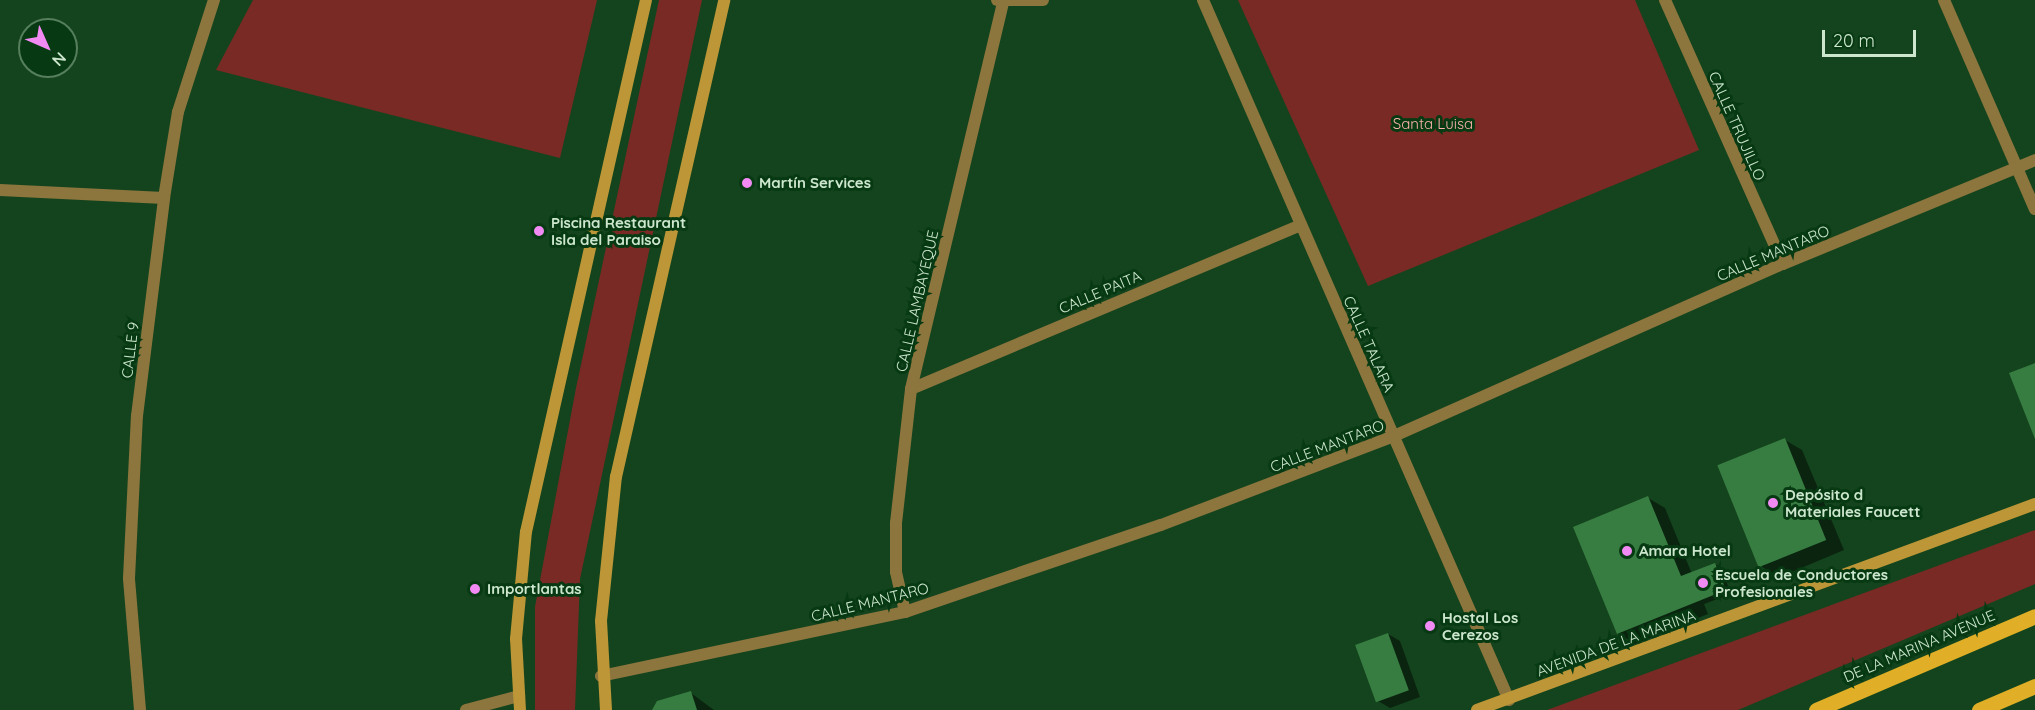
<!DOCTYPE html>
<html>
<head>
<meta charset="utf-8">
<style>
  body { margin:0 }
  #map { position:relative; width:2035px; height:710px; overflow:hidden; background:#14441d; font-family:Quicksand,sans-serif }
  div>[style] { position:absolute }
  .green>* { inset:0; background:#7a2a25 }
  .shadow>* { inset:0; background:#0007 }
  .building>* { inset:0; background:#377d41; transform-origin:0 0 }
  .minor>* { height:12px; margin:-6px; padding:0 6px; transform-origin:6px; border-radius:6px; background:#8d753e }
  .secondary>* { height:12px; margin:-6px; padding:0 6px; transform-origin:6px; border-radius:6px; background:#bc9637 }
  .primary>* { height:15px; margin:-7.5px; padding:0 7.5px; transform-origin:7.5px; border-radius:7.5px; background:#e0af27 }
  .dots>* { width:16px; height:16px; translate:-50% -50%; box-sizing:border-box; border:3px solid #073a12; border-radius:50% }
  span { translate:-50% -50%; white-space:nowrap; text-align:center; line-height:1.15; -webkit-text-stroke:6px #073a12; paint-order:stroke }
  .park-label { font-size:15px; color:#fcb2aa }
  .street-label { font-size:15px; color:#cde7cf }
  .poi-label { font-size:15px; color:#cde7cf; font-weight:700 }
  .left { translate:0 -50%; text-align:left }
  .north { position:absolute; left:18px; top:18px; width:60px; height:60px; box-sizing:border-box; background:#073a12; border:2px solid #567f5e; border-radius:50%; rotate:135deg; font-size:16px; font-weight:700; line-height:24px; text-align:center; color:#cde7cf }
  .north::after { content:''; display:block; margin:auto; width:21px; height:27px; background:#f28af3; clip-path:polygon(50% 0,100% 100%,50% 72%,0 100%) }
  .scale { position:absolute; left:1822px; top:30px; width:94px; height:27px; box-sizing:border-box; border:3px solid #cde7cf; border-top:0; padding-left:8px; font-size:18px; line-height:21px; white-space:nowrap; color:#cde7cf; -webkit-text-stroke:4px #073a12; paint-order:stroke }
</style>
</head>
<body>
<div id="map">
  <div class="green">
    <div style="clip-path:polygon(253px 0,597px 0,560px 158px,216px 70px)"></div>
    <div style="clip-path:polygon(659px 0,702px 0,580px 579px,575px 710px,535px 710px,535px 607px,576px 388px)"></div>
    <div style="clip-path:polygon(1238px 0,1635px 0,1699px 150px,1368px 286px)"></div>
    <div style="clip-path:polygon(2035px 530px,2035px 584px,1738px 710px,1547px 710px)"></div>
  </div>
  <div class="shadow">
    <div style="clip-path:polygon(1785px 440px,1802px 450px,1844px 550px,1780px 577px,1762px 567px)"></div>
    <div style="clip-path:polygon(1648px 498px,1665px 508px,1692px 574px,1715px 564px,1721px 568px,1731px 594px,1704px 604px,1708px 614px,1635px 644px,1618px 633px)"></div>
    <div style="clip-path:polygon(1388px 634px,1400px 641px,1420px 697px,1390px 708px,1378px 701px)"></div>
    <div style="clip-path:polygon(691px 693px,714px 710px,654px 710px)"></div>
  </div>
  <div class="building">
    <div style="clip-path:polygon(2035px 363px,2035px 439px,2009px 373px)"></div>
    <div style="left:1785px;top:438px;width:110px;height:73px;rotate:68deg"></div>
    <div style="clip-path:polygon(1648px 496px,1681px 576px,1715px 563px,1726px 590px,1617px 634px,1573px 527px)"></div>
    <div style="left:1388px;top:633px;width:61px;height:35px;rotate:70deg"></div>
    <div style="clip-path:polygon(691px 691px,697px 710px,652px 710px,657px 701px)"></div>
  </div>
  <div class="minor">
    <div style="left:997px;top:0;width:46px"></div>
    <div style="left:1203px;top:0;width:764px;rotate:66.39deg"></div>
    <div style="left:1665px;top:0;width:289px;rotate:65.9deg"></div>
    <div style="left:1944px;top:0;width:228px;rotate:66.5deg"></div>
    <div style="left:0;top:190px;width:164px;rotate:2.8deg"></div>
    <div style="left:911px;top:389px;width:423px;rotate:-22.8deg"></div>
    <div style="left:905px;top:612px;width:41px;rotate:-102.7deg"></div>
    <div style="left:896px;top:572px;width:49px;rotate:-90deg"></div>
    <div style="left:896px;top:523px;width:135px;rotate:-83.6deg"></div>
    <div style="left:911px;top:389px;width:400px;rotate:-76.6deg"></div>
    <div style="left:601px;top:676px;width:311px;rotate:-11.9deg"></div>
    <div style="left:905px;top:612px;width:270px;rotate:-18.8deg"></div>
    <div style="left:1161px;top:525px;width:249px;rotate:-20.9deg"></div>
    <div style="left:1394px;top:436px;width:425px;rotate:-23.9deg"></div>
    <div style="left:1783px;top:264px;width:273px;rotate:-22.4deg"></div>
    <div style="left:140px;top:710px;width:132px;rotate:-94.8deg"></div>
    <div style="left:129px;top:578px;width:162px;rotate:-87.2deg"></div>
    <div style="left:137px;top:416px;width:220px;rotate:-82.9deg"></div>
    <div style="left:164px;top:198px;width:87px;rotate:-80.8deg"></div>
    <div style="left:178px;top:112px;width:118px;rotate:-72.2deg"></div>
    <div style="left:466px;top:710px;width:55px;rotate:-14.8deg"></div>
  </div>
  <div class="secondary">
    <div style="left:520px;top:710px;width:71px;rotate:-93.2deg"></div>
    <div style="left:516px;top:639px;width:107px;rotate:-84.7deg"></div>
    <div style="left:526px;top:532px;width:545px;rotate:-77.29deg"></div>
    <div style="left:606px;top:710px;width:89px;rotate:-93.2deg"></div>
    <div style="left:601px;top:621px;width:145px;rotate:-84.1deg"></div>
    <div style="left:616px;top:477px;width:489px;rotate:-77.2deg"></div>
    <div style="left:1477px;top:710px;width:595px;rotate:-20.26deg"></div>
  </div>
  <div class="primary">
    <div style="left:1816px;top:710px;width:238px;rotate:-23.2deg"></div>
    <div style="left:1979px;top:710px;width:61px;rotate:-23.2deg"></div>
  </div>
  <div class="dots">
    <div style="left:747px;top:183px;background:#f28af3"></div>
    <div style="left:539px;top:231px;background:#f28af3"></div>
    <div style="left:1773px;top:503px;background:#f28af3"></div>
    <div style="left:1627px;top:551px;background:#f28af3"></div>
    <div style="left:1703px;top:583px;background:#f28af3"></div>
    <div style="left:475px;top:589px;background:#f28af3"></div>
    <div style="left:1430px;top:626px;background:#f28af3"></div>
  </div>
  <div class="park-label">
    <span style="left:1433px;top:124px">Santa Luisa</span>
  </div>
  <div class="street-label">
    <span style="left:1737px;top:126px;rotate:66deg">CALLE TRUJILLO</span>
    <span style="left:1773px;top:253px;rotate:-23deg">CALLE MANTARO</span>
    <span style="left:1100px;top:292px;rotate:-23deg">CALLE PAITA</span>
    <span style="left:917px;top:301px;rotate:-77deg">CALLE LAMBAYEQUE</span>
    <span style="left:1369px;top:344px;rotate:66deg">CALLE TALARA</span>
    <span style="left:130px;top:350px;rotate:-83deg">CALLE 9</span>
    <span style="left:1327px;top:446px;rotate:-21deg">CALLE MANTARO</span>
    <span style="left:870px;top:602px;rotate:-14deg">CALLE MANTARO</span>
    <span style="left:1616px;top:643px;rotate:-20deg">AVENIDA DE LA MARINA</span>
    <span style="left:1919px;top:646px;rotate:-23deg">DE LA MARINA AVENUE</span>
  </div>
  <div class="poi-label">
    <span class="left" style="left:759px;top:183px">Martín Services</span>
    <span class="left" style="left:551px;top:231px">Piscina Restaurant<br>Isla del Paraiso</span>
    <span class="left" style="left:1785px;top:503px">Depósito d<br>Materiales Faucett</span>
    <span class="left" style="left:1639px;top:551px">Amara Hotel</span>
    <span class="left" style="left:1715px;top:583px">Escuela de Conductores<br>Profesionales</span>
    <span class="left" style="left:487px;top:589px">Importlantas</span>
    <span class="left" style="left:1442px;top:626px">Hostal Los<br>Cerezos</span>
  </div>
  <div class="north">N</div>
  <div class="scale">20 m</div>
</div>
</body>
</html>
